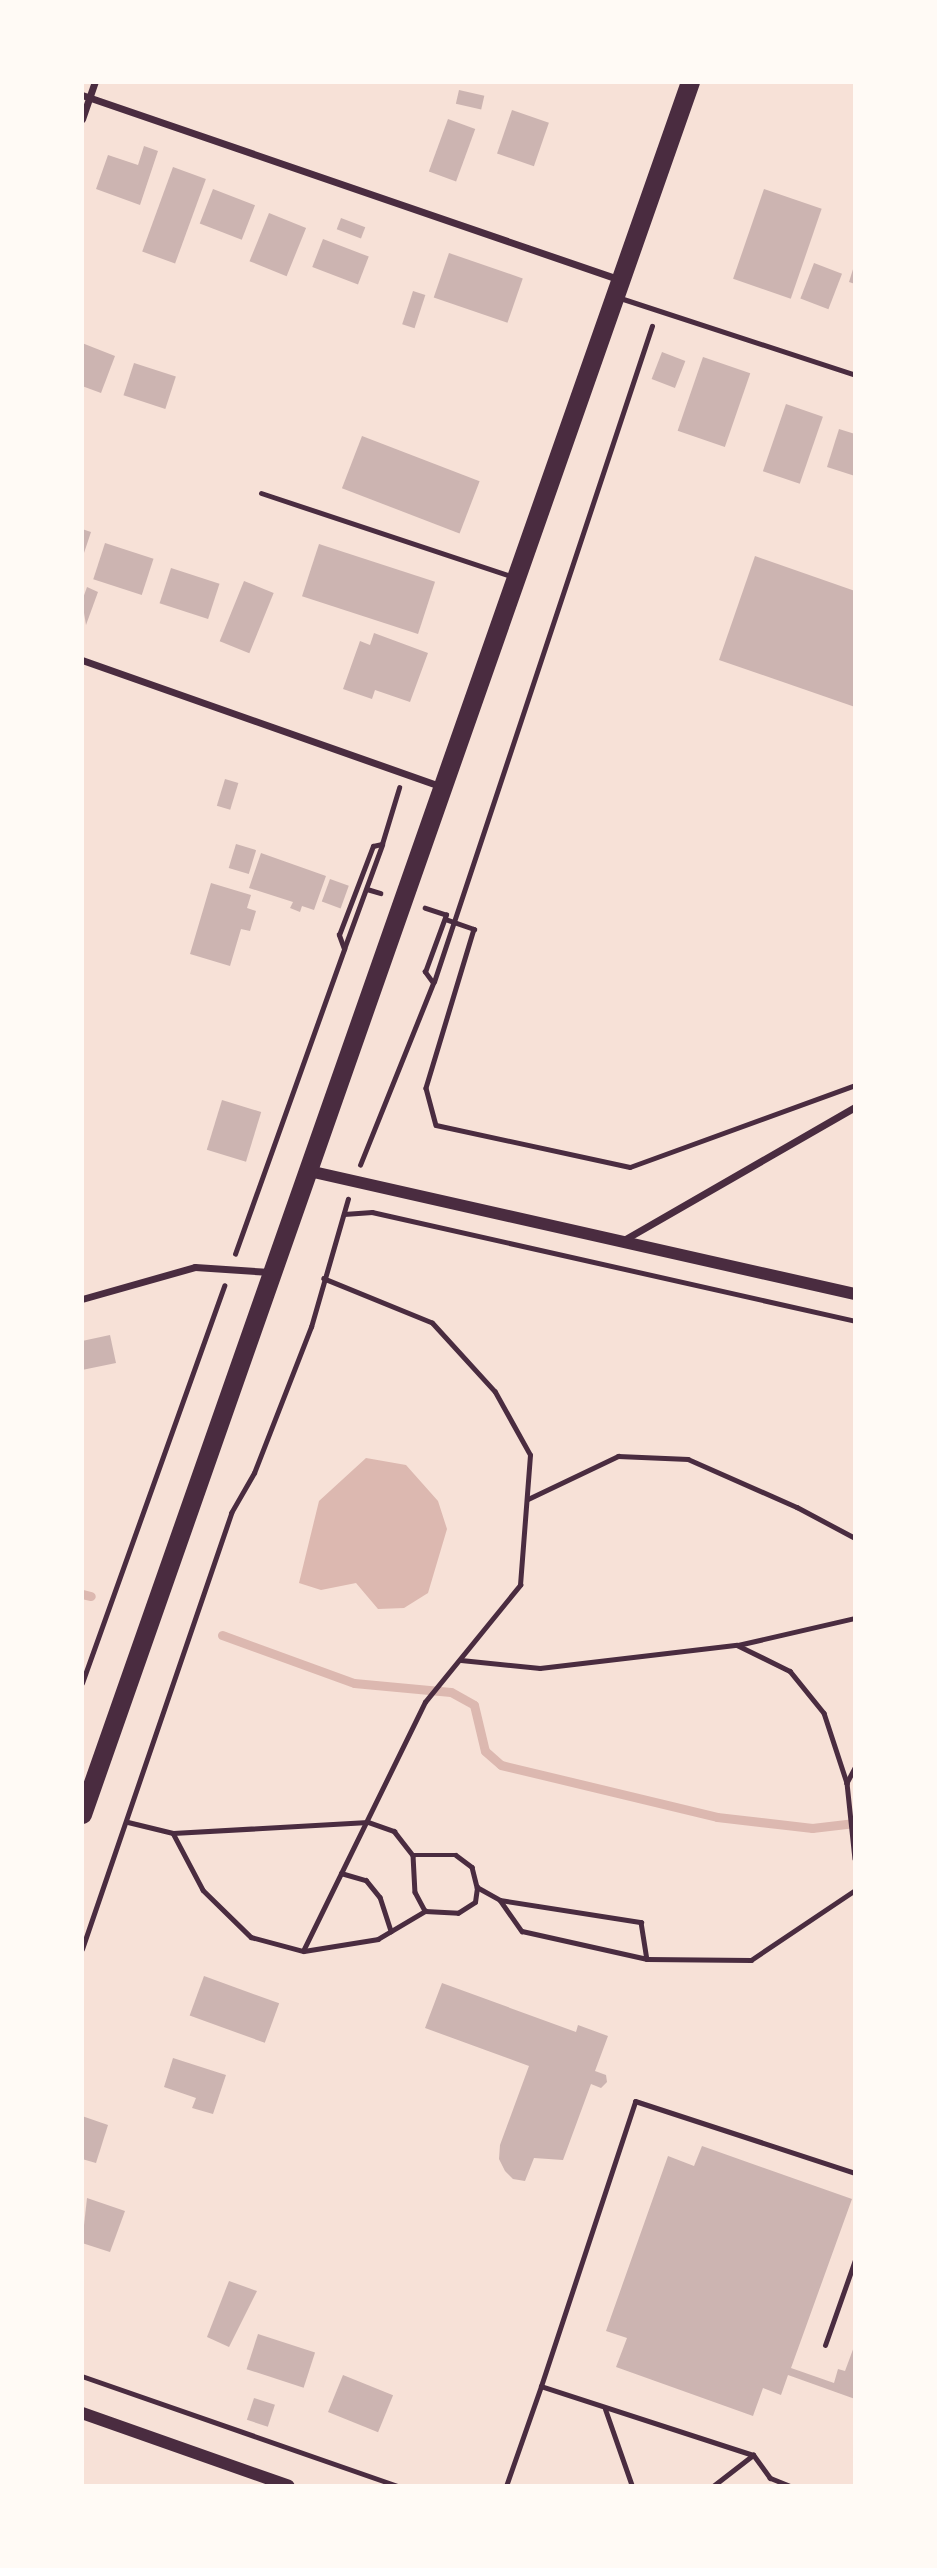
<!DOCTYPE html>
<html>
<head>
<meta charset="utf-8">
<style>
  body { margin:0 }
  #map { position:relative; width:937px; height:2568px; overflow:hidden; background:#f7e1d7; font-family:"Public Sans",sans-serif }
  div>[style] { position:absolute }
  .water>* { inset:0; background:#dcb8b0 }
  .stream>* { height:9px; margin:-4.5px; padding:0 4.5px; transform-origin:4.5px; border-radius:4.5px; background:#dcb8b0 }
  .building>* { inset:0; background:#ccb4b1; transform-origin:0 0 }
  .path>* { height:4.5px; margin:-2.25px; padding:0 2.25px; transform-origin:2.25px; border-radius:2.25px; background:#4a2c40 }
  .service>* { height:5px; margin:-2.5px; padding:0 2.5px; transform-origin:2.5px; border-radius:2.5px; background:#4a2c40 }
  .minor>* { height:7px; margin:-3.5px; padding:0 3.5px; transform-origin:3.5px; border-radius:3.5px; background:#4a2c40 }
  .tertiary>* { height:12px; margin:-6px; padding:0 6px; transform-origin:6px; border-radius:6px; background:#4a2c40 }
  .trunk>* { height:19px; margin:-9.5px; padding:0 9.5px; transform-origin:9.5px; border-radius:9.5px; background:#4a2c40 }
  span { translate:-50% -50%; white-space:nowrap; text-align:center; line-height:1.15; -webkit-text-stroke:5px #fffaf5; paint-order:stroke }
  .frame { position:absolute; inset:0; border:84px solid #fffaf5; pointer-events:none }
</style>
</head>
<body>
<div id="map">
  <div class="water">
    <div style="clip-path:polygon(366px 1458px,406px 1465px,438px 1501px,447px 1529px,428px 1593px,404px 1608px,378px 1609px,356px 1583px,321px 1590px,299px 1583px,319px 1501px)"></div>
  </div>
  <div class="stream">
    <div style="left:82px;top:1594px;width:9px;rotate:13deg"></div>
    <div style="left:222px;top:1635px;width:140px;rotate:20deg"></div>
    <div style="left:354px;top:1683px;width:97px;rotate:5.3deg"></div>
    <div style="left:451px;top:1692px;width:26px;rotate:29deg"></div>
    <div style="left:474px;top:1705px;width:47px;rotate:76.6deg"></div>
    <div style="left:485px;top:1751px;width:21px;rotate:41deg"></div>
    <div style="left:501px;top:1765px;width:222px;rotate:13.5deg"></div>
    <div style="left:717px;top:1817px;width:96px;rotate:6.6deg"></div>
    <div style="left:812px;top:1828px;width:43px;rotate:-6.6deg"></div>
  </div>
  <div class="building">
    <div style="left:459px;top:90px;width:26px;height:14px;rotate:13deg"></div>
    <div style="left:512px;top:110px;width:39px;height:46px;rotate:19deg"></div>
    <div style="left:448px;top:119px;width:29px;height:56px;rotate:20deg"></div>
    <div style="clip-path:polygon(144px 146px,158px 151px,140px 205px,96px 189px,108px 155px,138px 165px)"></div>
    <div style="left:173px;top:167px;width:35px;height:90px;rotate:20deg"></div>
    <div style="left:213px;top:189px;width:45px;height:37px;rotate:21deg"></div>
    <div style="left:764px;top:189px;width:61px;height:95px;rotate:19deg"></div>
    <div style="left:269px;top:213px;width:40px;height:52px;rotate:22deg"></div>
    <div style="left:341px;top:218px;width:26px;height:12px;rotate:21deg"></div>
    <div style="left:323px;top:239px;width:49px;height:30px;rotate:21deg"></div>
    <div style="left:449px;top:253px;width:78px;height:47px;rotate:19deg"></div>
    <div style="left:814px;top:263px;width:30px;height:38px;rotate:21deg"></div>
    <div style="clip-path:polygon(854px 266px,855px 266px,855px 284px,849px 282px)"></div>
    <div style="left:413px;top:291px;width:13px;height:35px;rotate:18deg"></div>
    <div style="clip-path:polygon(82px 343px,115px 356px,101px 393px,82px 386px)"></div>
    <div style="left:662px;top:352px;width:25px;height:29px;rotate:21deg"></div>
    <div style="left:703px;top:357px;width:50px;height:78px;rotate:19deg"></div>
    <div style="left:134px;top:363px;width:44px;height:34px;rotate:18deg"></div>
    <div style="left:786px;top:404px;width:39px;height:71px;rotate:19deg"></div>
    <div style="clip-path:polygon(839px 429px,855px 434px,855px 476px,827px 467px)"></div>
    <div style="left:362px;top:436px;width:126px;height:56px;rotate:21deg"></div>
    <div style="clip-path:polygon(82px 529px,91px 532px,83px 556px,82px 556px)"></div>
    <div style="left:105px;top:543px;width:51px;height:38px;rotate:18deg"></div>
    <div style="left:319px;top:544px;width:122px;height:55px;rotate:18deg"></div>
    <div style="clip-path:polygon(755px 556px,855px 591px,855px 707px,719px 660px)"></div>
    <div style="left:171px;top:568px;width:51px;height:37px;rotate:18deg"></div>
    <div style="left:244px;top:581px;width:32px;height:65px;rotate:22deg"></div>
    <div style="clip-path:polygon(87px 587px,98px 592px,86px 625px,82px 601px)"></div>
    <div style="clip-path:polygon(374px 633px,428px 653px,410px 702px,375px 690px,372px 699px,343px 689px,360px 641px,370px 645px)"></div>
    <div style="left:225px;top:779px;width:14px;height:28px;rotate:17deg"></div>
    <div style="left:236px;top:844px;width:21px;height:25px;rotate:17deg"></div>
    <div style="clip-path:polygon(261px 853px,326px 876px,314px 910px,302px 906px,300px 912px,290px 908px,293px 902px,249px 888px)"></div>
    <div style="left:330px;top:879px;width:20px;height:24px;rotate:20deg"></div>
    <div style="clip-path:polygon(211px 883px,251px 895px,247px 908px,256px 911px,250px 931px,241px 929px,230px 966px,190px 954px)"></div>
    <div style="left:222px;top:1100px;width:41px;height:52px;rotate:17deg"></div>
    <div style="clip-path:polygon(110px 1335px,116px 1363px,82px 1370px,82px 1341px)"></div>
    <div style="left:204px;top:1976px;width:80px;height:42px;rotate:20deg"></div>
    <div style="clip-path:polygon(442px 1983px,576px 2032px,578px 2025px,608px 2036px,595px 2071px,606px 2075px,607px 2082px,601px 2088px,591px 2084px,563px 2160px,534px 2158px,525px 2181px,513px 2179px,505px 2171px,499px 2159px,500px 2145px,529px 2066px,425px 2028px)"></div>
    <div style="clip-path:polygon(173px 2058px,226px 2075px,213px 2114px,192px 2108px,196px 2098px,164px 2087px)"></div>
    <div style="clip-path:polygon(82px 2116px,108px 2125px,96px 2163px,82px 2159px)"></div>
    <div style="clip-path:polygon(702px 2146px,852px 2199px,791px 2368px,834px 2383px,838px 2369px,845px 2371px,855px 2344px,855px 2399px,788px 2375px,781px 2395px,763px 2388px,753px 2416px,616px 2367px,627px 2338px,606px 2331px,668px 2156px,694px 2166px)"></div>
    <div style="clip-path:polygon(87px 2198px,125px 2211px,110px 2252px,82px 2243px)"></div>
    <div style="clip-path:polygon(229px 2281px,257px 2291px,229px 2347px,207px 2337px)"></div>
    <div style="left:258px;top:2334px;width:60px;height:37px;rotate:18deg"></div>
    <div style="left:343px;top:2375px;width:54px;height:40px;rotate:22deg"></div>
    <div style="left:254px;top:2398px;width:22px;height:23px;rotate:18deg"></div>
  </div>
  <div class="path">
    <div style="left:367px;top:889px;width:14px;rotate:17deg"></div>
    <div style="left:445px;top:919px;width:31px;rotate:19deg"></div>
    <div style="left:474px;top:929px;width:166px;rotate:106.8deg"></div>
    <div style="left:426px;top:1088px;width:38px;rotate:75deg"></div>
    <div style="left:436px;top:1125px;width:198px;rotate:12.2deg"></div>
    <div style="left:630px;top:1167px;width:239px;rotate:-20deg"></div>
    <div style="left:344px;top:949px;width:111px;rotate:-69.9deg"></div>
    <div style="left:434px;top:982px;width:691px;rotate:-71.62deg"></div>
    <div style="left:360px;top:1165px;width:196px;rotate:-68.1deg"></div>
    <div style="left:433px;top:983px;width:14px;rotate:-126deg"></div>
    <div style="left:425px;top:972px;width:61px;rotate:-69.8deg"></div>
    <div style="left:446px;top:915px;width:22px;rotate:-162deg"></div>
    <div style="left:344px;top:1214px;width:28px;rotate:-4deg"></div>
    <div style="left:372px;top:1212px;width:495px;rotate:12.7deg"></div>
    <div style="left:235px;top:1254px;width:324px;rotate:-70.3deg"></div>
    <div style="left:344px;top:949px;width:15px;rotate:-110deg"></div>
    <div style="left:339px;top:935px;width:95px;rotate:-69.1deg"></div>
    <div style="left:373px;top:846px;width:9px;rotate:-13deg"></div>
    <div style="left:382px;top:844px;width:59px;rotate:-73.1deg"></div>
    <div style="left:528px;top:1499px;width:100px;rotate:-25.5deg"></div>
    <div style="left:618px;top:1456px;width:70px;rotate:2.5deg"></div>
    <div style="left:688px;top:1459px;width:119px;rotate:23.8deg"></div>
    <div style="left:797px;top:1507px;width:66px;rotate:28.1deg"></div>
    <div style="left:738px;top:1645px;width:120px;rotate:-13deg"></div>
    <div style="left:461px;top:1660px;width:79px;rotate:5.8deg"></div>
    <div style="left:540px;top:1668px;width:198px;rotate:-6.7deg"></div>
    <div style="left:737px;top:1645px;width:59px;rotate:26.1deg"></div>
    <div style="left:790px;top:1671px;width:54px;rotate:51deg"></div>
    <div style="left:824px;top:1713px;width:74px;rotate:71.8deg"></div>
    <div style="left:82px;top:1683px;width:422px;rotate:-70.3deg"></div>
    <div style="left:855px;top:1768px;width:17px;rotate:118deg"></div>
    <div style="left:847px;top:1783px;width:76px;rotate:84deg"></div>
    <div style="left:128px;top:1822px;width:46px;rotate:13.7deg"></div>
    <div style="left:173px;top:1833px;width:195px;rotate:-3.2deg"></div>
    <div style="left:368px;top:1822px;width:28px;rotate:19deg"></div>
    <div style="left:394px;top:1831px;width:31px;rotate:52deg"></div>
    <div style="left:413px;top:1855px;width:37px;rotate:87deg"></div>
    <div style="left:415px;top:1892px;width:21px;rotate:62deg"></div>
    <div style="left:425px;top:1911px;width:33px;rotate:3deg"></div>
    <div style="left:458px;top:1913px;width:20px;rotate:-33deg"></div>
    <div style="left:475px;top:1902px;width:15px;rotate:-82deg"></div>
    <div style="left:173px;top:1833px;width:64px;rotate:62.2deg"></div>
    <div style="left:203px;top:1890px;width:67px;rotate:44.4deg"></div>
    <div style="left:251px;top:1937px;width:54px;rotate:15.1deg"></div>
    <div style="left:303px;top:1951px;width:277px;rotate:-63.9deg"></div>
    <div style="left:425px;top:1702px;width:151px;rotate:-50.9deg"></div>
    <div style="left:520px;top:1585px;width:130px;rotate:-85.6deg"></div>
    <div style="left:530px;top:1455px;width:72px;rotate:-119.1deg"></div>
    <div style="left:495px;top:1392px;width:93px;rotate:-132.4deg"></div>
    <div style="left:432px;top:1323px;width:117px;rotate:-157.8deg"></div>
    <div style="left:413px;top:1855px;width:43px"></div>
    <div style="left:456px;top:1855px;width:20px;rotate:37deg"></div>
    <div style="left:472px;top:1867px;width:21px;rotate:76deg"></div>
    <div style="left:477px;top:1887px;width:26px;rotate:29deg"></div>
    <div style="left:500px;top:1900px;width:143px;rotate:8.9deg"></div>
    <div style="left:641px;top:1922px;width:37px;rotate:81deg"></div>
    <div style="left:341px;top:1873px;width:26px;rotate:16deg"></div>
    <div style="left:366px;top:1880px;width:22px;rotate:51deg"></div>
    <div style="left:380px;top:1897px;width:36px;rotate:72deg"></div>
    <div style="left:500px;top:1900px;width:38px;rotate:55deg"></div>
    <div style="left:522px;top:1931px;width:128px;rotate:12.6deg"></div>
    <div style="left:647px;top:1959px;width:104px;rotate:0.6deg"></div>
    <div style="left:751px;top:1960px;width:125px;rotate:-33.9deg"></div>
    <div style="left:82px;top:1949px;width:461px;rotate:-71.1deg"></div>
    <div style="left:231px;top:1513px;width:46px;rotate:-60.1deg"></div>
    <div style="left:254px;top:1473px;width:157px;rotate:-68.7deg"></div>
    <div style="left:311px;top:1327px;width:133px;rotate:-73.9deg"></div>
    <div style="left:304px;top:1951px;width:75px;rotate:-9.2deg"></div>
    <div style="left:378px;top:1939px;width:55px;rotate:-30.8deg"></div>
    <div style="left:82px;top:2376px;width:334px;rotate:19.2deg"></div>
  </div>
  <div class="service">
    <div style="left:617px;top:297px;width:250px;rotate:18.1deg"></div>
    <div style="left:261px;top:493px;width:266px;rotate:18.4deg"></div>
    <div style="left:825px;top:2345px;width:90px;rotate:-70.6deg"></div>
    <div style="left:605px;top:2409px;width:82px;rotate:70.7deg"></div>
    <div style="left:506px;top:2486px;width:106px;rotate:-70.7deg"></div>
    <div style="left:713px;top:2486px;width:51px;rotate:-37.8deg"></div>
    <div style="left:790px;top:2486px;width:22px;rotate:-158deg"></div>
    <div style="left:770px;top:2478px;width:29px;rotate:-126deg"></div>
    <div style="left:753px;top:2455px;width:223px;rotate:-162deg"></div>
    <div style="left:541px;top:2386px;width:300px;rotate:-71.7deg"></div>
    <div style="left:635px;top:2101px;width:231px;rotate:18.1deg"></div>
  </div>
  <div class="minor">
    <div style="left:82px;top:95px;width:567px;rotate:18.95deg"></div>
    <div style="left:82px;top:119px;width:39px;rotate:-71deg"></div>
    <div style="left:82px;top:660px;width:380px;rotate:19.4deg"></div>
    <div style="left:622px;top:1241px;width:269px;rotate:-29.9deg"></div>
    <div style="left:82px;top:1299px;width:117px;rotate:-15.8deg"></div>
    <div style="left:195px;top:1267px;width:75px;rotate:3.8deg"></div>
  </div>
  <div class="tertiary">
    <div style="left:309px;top:1171px;width:560px;rotate:12.7deg"></div>
    <div style="left:82px;top:2413px;width:219px;rotate:19.4deg"></div>
  </div>
  <div class="trunk">
    <div style="left:82px;top:1814px;width:1836px;rotate:-70.66deg"></div>
  </div>
  <div class="frame"></div>
</div>
</body>
</html>
